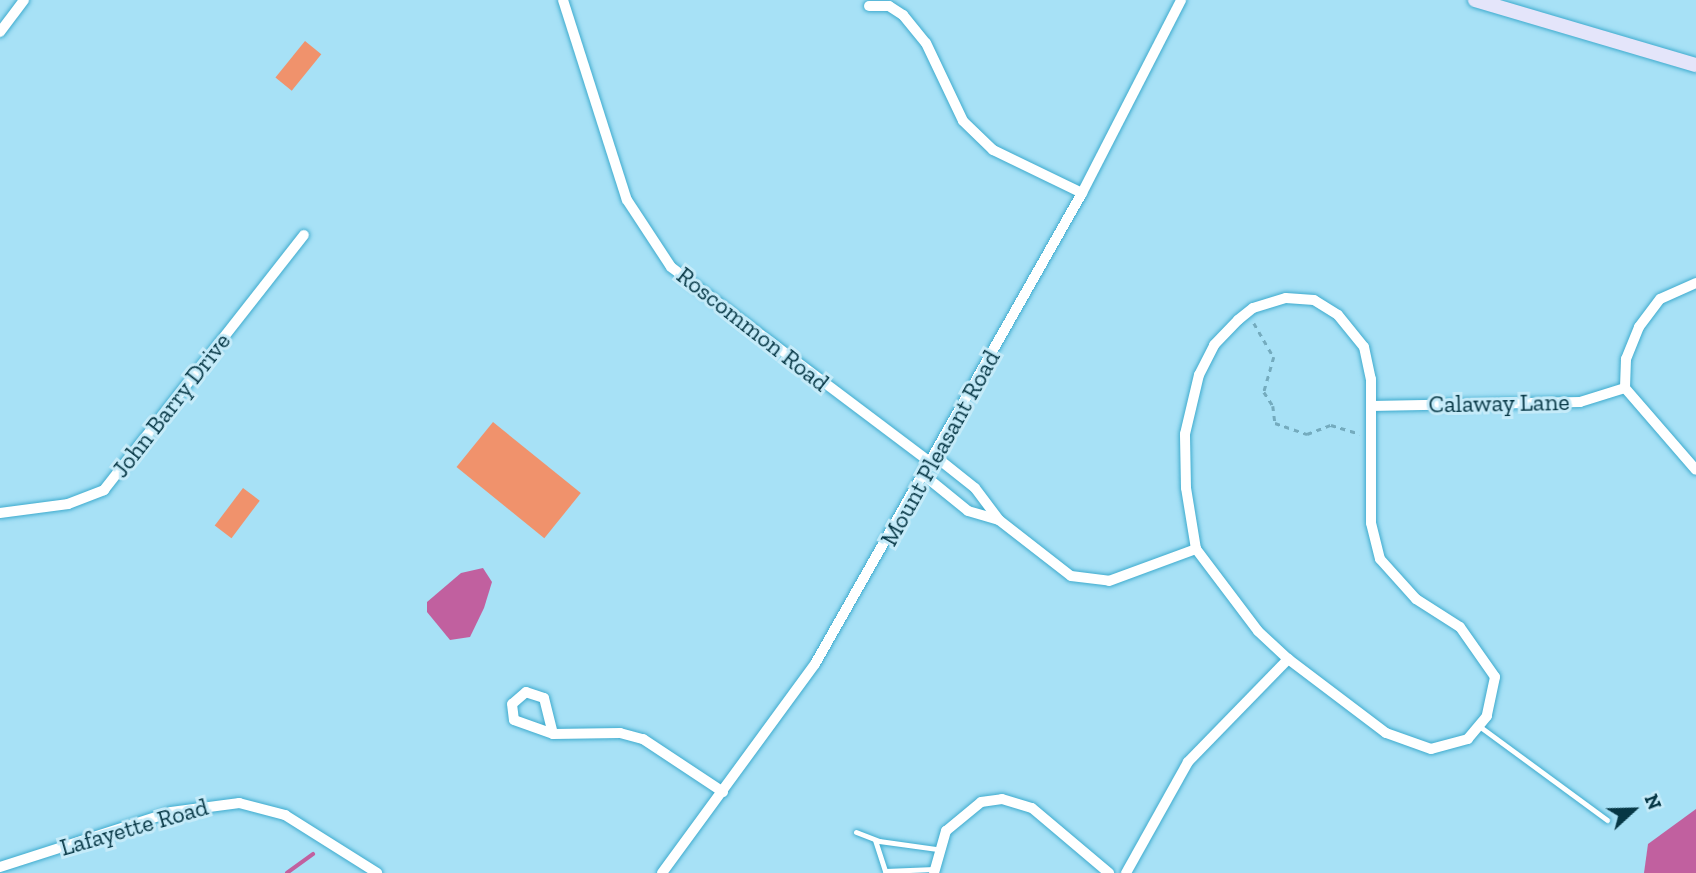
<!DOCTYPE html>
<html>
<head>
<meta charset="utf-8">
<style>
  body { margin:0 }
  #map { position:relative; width:1696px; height:873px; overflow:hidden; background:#a7e1f6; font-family:"Zilla Slab",serif }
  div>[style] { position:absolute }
  .green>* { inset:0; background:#f0926c; transform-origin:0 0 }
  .water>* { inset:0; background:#c1609f }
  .stream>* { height:3.5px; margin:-1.75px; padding:0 1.75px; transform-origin:1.75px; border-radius:1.75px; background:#c1609f }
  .path>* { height:2.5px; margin-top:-1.25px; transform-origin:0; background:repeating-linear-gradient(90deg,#74abbe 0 5px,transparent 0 10px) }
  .roads { filter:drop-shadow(0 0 2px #3eabce) drop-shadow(0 0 2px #3eabce) }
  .service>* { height:5px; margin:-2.5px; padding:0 2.5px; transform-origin:2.5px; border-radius:2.5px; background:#fff }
  .minor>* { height:10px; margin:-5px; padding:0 5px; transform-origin:5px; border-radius:5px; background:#fff }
  .secondary>* { height:14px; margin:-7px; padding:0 7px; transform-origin:7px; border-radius:7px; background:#e4e5fa }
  span { translate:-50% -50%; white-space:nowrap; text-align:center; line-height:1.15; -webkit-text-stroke:6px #c5ebf9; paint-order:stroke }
  .street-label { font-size:24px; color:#063745 }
  .north { position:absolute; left:1598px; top:775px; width:70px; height:70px; -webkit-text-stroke:5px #c5ebf9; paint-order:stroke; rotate:68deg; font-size:19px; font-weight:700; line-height:28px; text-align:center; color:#063745 }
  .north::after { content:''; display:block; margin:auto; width:24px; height:32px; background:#063745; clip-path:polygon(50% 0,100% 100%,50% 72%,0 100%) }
</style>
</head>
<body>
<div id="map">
  <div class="green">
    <div style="left:305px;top:41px;width:21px;height:47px;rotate:39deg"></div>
    <div style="left:493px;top:422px;width:113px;height:58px;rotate:39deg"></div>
    <div style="left:243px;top:488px;width:21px;height:47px;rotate:37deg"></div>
  </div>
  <div class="water">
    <div style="clip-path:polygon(483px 568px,492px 582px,484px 608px,470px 637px,450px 640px,427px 612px,427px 602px,461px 573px)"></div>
    <div style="clip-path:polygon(1696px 809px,1696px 873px,1644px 873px,1648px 844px)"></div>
  </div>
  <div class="stream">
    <div style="left:287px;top:873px;width:32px;rotate:-36deg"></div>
  </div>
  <div class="path">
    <div style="left:1254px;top:323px;width:39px;rotate:60deg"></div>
    <div style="left:1274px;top:357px;width:36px;rotate:106deg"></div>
    <div style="left:1264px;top:392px;width:17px;rotate:57deg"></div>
    <div style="left:1273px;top:406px;width:17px;rotate:83deg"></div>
    <div style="left:1275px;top:423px;width:34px;rotate:19deg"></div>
    <div style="left:1307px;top:434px;width:26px;rotate:-21deg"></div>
    <div style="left:1331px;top:425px;width:30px;rotate:17deg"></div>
  </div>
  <div class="roads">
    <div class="service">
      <div style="left:1479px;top:726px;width:159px;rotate:36.3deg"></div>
      <div style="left:856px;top:832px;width:25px;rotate:21deg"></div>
      <div style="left:879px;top:841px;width:59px;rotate:7.9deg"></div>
      <div style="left:875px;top:840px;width:33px;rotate:72deg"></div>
      <div style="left:885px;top:871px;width:49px;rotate:-2.3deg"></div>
    </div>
    <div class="minor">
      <div style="left:563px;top:0;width:210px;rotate:72.3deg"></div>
      <div style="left:627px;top:200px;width:80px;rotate:56.7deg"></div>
      <div style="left:671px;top:267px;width:327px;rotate:37deg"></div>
      <div style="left:869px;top:6px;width:20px"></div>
      <div style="left:889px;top:6px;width:17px;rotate:33deg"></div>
      <div style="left:903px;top:15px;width:36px;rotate:51deg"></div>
      <div style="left:926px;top:43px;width:86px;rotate:64.6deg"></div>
      <div style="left:963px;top:121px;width:42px;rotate:44deg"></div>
      <div style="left:993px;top:150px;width:99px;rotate:25.8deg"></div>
      <div style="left:0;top:32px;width:40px;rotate:-53deg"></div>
      <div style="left:1696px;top:283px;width:39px;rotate:156deg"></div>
      <div style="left:1660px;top:299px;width:35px;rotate:127deg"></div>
      <div style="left:1639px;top:327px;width:35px;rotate:112deg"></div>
      <div style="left:1626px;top:359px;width:29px;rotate:92deg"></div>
      <div style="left:1625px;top:388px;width:108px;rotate:49.1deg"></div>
      <div style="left:1286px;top:298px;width:28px;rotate:4deg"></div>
      <div style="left:1314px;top:300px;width:28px;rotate:32deg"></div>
      <div style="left:1338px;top:315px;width:41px;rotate:50.9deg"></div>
      <div style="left:1364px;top:347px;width:33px;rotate:78deg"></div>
      <div style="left:1371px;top:379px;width:144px;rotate:90deg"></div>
      <div style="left:1371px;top:523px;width:37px;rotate:76deg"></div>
      <div style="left:1380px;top:559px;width:54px;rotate:48deg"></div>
      <div style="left:1416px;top:599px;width:52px;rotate:32.5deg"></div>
      <div style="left:1460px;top:627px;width:61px;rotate:55deg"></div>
      <div style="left:1495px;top:677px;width:40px;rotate:102deg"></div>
      <div style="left:1487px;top:716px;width:30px;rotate:130deg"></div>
      <div style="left:1468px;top:739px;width:38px;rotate:165deg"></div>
      <div style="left:1431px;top:749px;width:48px;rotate:-160.4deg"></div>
      <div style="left:1386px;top:733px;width:123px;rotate:-142.9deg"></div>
      <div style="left:1288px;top:659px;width:41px;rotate:-137deg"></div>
      <div style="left:1258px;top:631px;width:103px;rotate:-127.1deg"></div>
      <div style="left:1196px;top:549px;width:62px;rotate:-99.3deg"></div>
      <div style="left:1186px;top:488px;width:54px;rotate:-91.1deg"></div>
      <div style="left:1185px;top:434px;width:61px;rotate:-76.7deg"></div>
      <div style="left:1199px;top:375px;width:34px;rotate:-63deg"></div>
      <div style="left:1214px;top:345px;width:35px;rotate:-46deg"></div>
      <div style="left:1238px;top:320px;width:19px;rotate:-39deg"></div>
      <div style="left:1253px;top:308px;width:34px;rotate:-17deg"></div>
      <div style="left:1371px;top:406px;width:209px;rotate:-1.1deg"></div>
      <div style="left:1580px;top:402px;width:47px;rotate:-17.3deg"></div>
      <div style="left:936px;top:457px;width:50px;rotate:38.5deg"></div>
      <div style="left:975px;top:488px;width:40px;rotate:53deg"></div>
      <div style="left:999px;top:520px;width:91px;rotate:37.9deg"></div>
      <div style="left:1071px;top:576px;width:38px;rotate:7deg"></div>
      <div style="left:1109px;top:581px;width:93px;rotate:-20.2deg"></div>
      <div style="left:925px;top:476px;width:55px;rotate:39.1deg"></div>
      <div style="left:968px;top:511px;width:32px;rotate:16deg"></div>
      <div style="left:0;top:513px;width:69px;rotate:-7.5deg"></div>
      <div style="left:68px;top:504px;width:39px;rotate:-21deg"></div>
      <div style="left:104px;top:490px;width:324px;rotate:-51.9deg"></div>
      <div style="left:553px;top:734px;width:37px;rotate:-104deg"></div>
      <div style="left:544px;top:698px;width:19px;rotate:-162deg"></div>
      <div style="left:526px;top:692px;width:18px;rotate:139deg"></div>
      <div style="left:512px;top:704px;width:16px;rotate:83deg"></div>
      <div style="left:514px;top:720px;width:41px;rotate:19.7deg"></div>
      <div style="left:553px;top:734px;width:67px;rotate:-0.9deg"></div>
      <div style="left:620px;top:733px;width:24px;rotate:15deg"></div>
      <div style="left:643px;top:739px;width:96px;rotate:33.5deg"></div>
      <div style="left:0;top:867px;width:180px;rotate:-17.8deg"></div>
      <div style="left:171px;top:812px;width:69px;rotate:-7.5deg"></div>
      <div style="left:239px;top:803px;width:48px;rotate:14.6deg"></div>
      <div style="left:285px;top:815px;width:109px;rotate:32.2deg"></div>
      <div style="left:662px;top:873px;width:259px;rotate:-53.8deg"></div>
      <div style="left:815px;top:664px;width:541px;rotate:-60.45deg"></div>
      <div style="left:1082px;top:193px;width:217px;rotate:-62.8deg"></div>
      <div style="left:934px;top:873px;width:44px;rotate:-74.1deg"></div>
      <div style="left:946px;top:831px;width:45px;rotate:-39.6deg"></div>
      <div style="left:981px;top:802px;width:21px;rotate:-8deg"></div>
      <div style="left:1002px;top:799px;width:31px;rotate:17deg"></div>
      <div style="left:1032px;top:808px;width:101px;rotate:40.2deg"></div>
      <div style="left:1126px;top:873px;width:127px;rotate:-60.8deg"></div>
      <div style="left:1188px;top:762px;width:144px;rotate:-45.8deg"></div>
    </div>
    <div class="secondary">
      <div style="left:1475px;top:0;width:230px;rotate:16.4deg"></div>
    </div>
  </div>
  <div class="street-label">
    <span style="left:753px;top:329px;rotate:38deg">Roscommon Road</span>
    <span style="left:1499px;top:403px;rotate:-1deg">Calaway Lane</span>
    <span style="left:171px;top:405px;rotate:-52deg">John Barry Drive</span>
    <span style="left:940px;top:448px;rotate:-61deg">Mount Pleasant Road</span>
    <span style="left:134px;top:827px;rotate:-16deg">Lafayette Road</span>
  </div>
  <div class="north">N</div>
</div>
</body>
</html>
